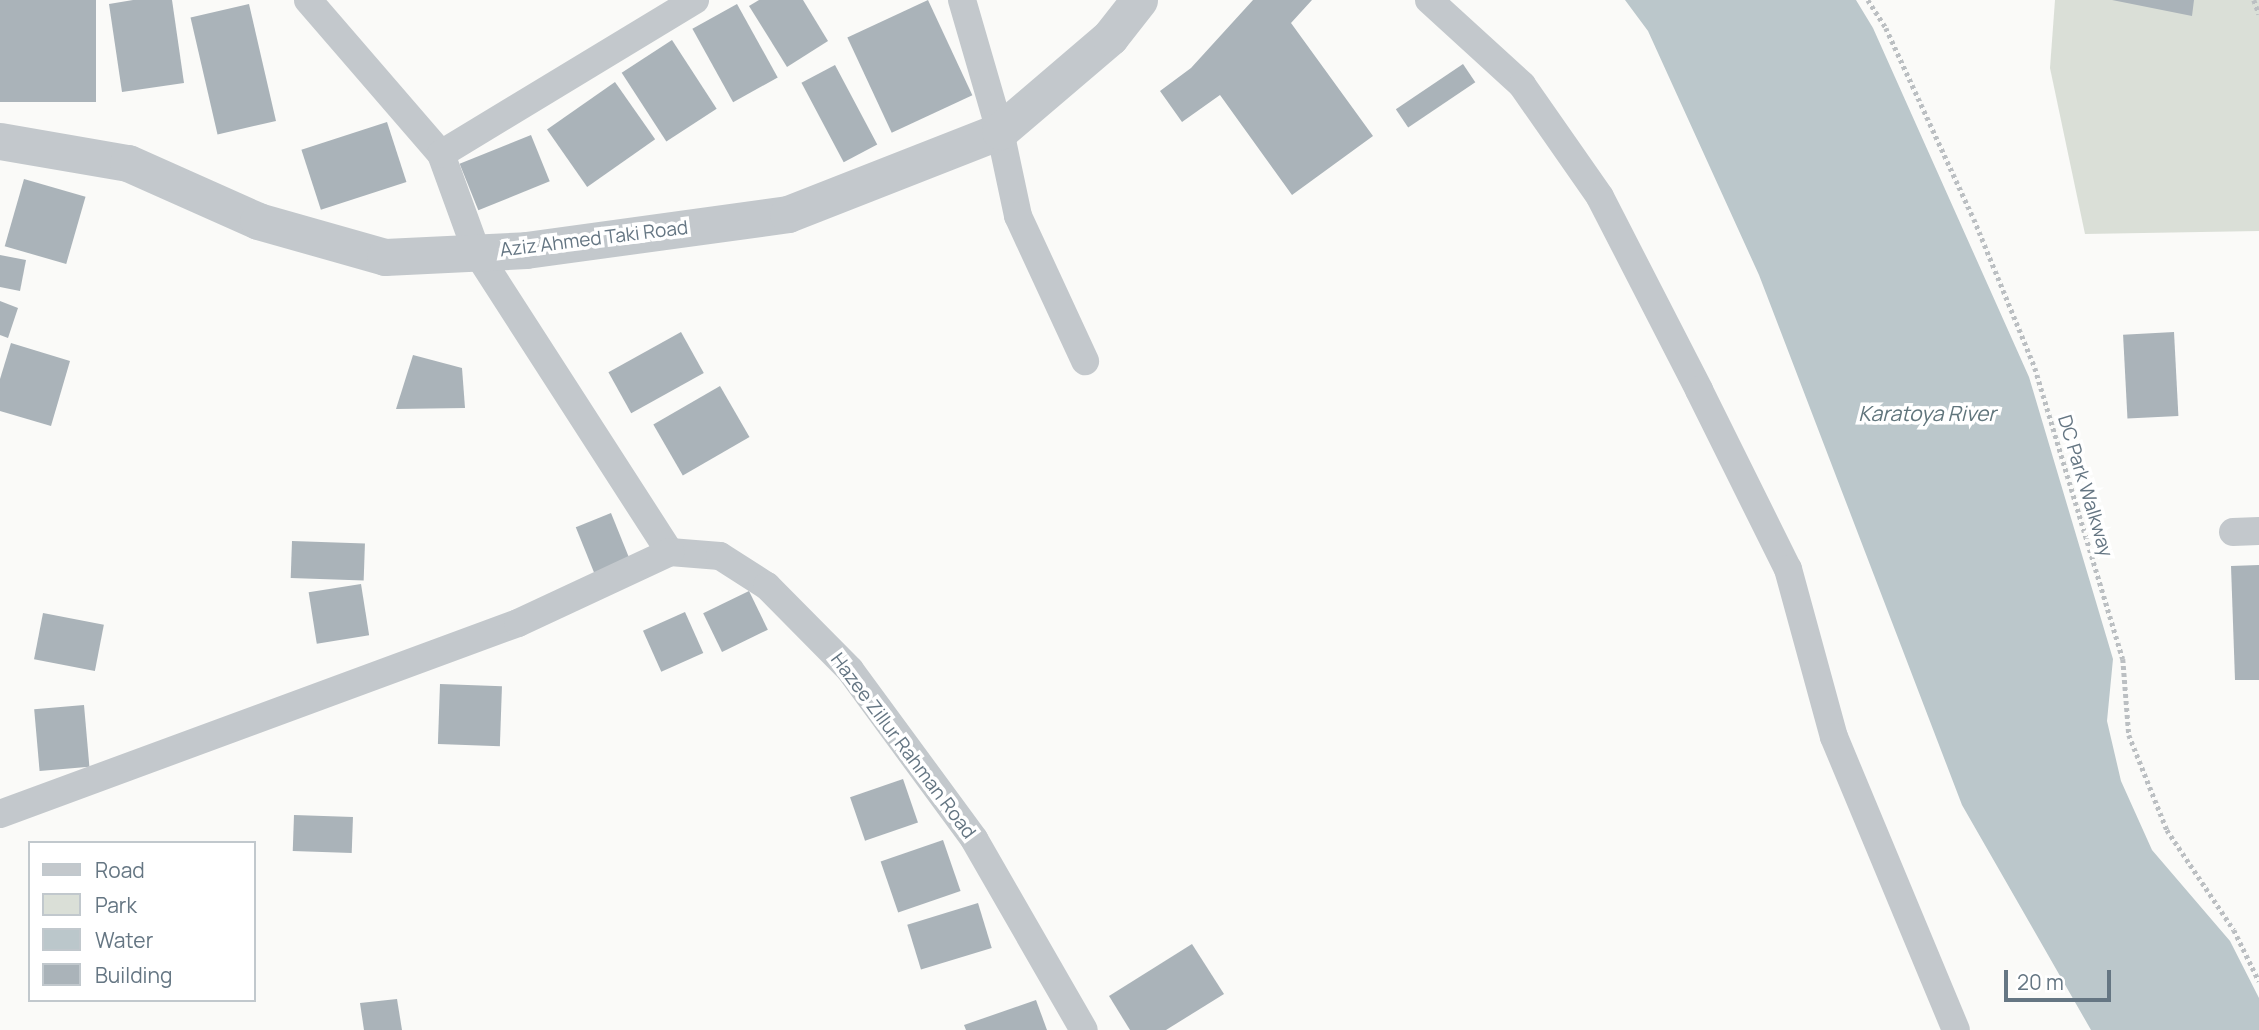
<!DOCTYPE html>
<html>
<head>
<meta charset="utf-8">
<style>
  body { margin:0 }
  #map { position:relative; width:2259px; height:1030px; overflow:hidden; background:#fafaf8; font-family:Manrope,sans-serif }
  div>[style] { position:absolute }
  .green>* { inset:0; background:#dadfd7 }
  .water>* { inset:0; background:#bbc7cb }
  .building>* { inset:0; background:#aab3b9; transform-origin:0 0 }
  .path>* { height:4.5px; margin-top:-2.25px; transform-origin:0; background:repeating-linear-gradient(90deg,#bbbfc2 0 3.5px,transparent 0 7px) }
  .minor>* { height:28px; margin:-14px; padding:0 14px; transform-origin:14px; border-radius:14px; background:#c3c8cc }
  .tertiary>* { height:37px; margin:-18.5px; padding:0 18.5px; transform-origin:18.5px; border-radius:18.5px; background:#c3c8cc }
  span { translate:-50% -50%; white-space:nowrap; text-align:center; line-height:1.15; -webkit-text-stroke:7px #fff; paint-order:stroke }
  .street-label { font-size:19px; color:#657683 }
  .water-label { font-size:21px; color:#60757c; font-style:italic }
  .legend { position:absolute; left:28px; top:841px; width:228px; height:161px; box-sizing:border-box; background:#fff; border:2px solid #c1c8cd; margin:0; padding:9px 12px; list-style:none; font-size:21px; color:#657683 }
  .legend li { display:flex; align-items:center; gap:14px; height:35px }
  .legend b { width:35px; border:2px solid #c1c8cd }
  .scale { position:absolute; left:2004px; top:970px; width:107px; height:32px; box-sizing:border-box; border:4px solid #657683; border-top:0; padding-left:9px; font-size:21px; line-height:24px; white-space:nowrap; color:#657683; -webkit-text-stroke:5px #fff; paint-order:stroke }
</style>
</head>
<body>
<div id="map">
  <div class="green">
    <div style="clip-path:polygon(2055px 0,2259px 0,2259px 231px,2085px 234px,2050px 68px)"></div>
  </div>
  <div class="water">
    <div style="clip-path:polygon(1625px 0,1856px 0,1873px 28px,2029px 377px,2113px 659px,2107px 721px,2121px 781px,2152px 850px,2230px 941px,2259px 998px,2259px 1030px,2091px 1030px,1962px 805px,1759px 275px,1648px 31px)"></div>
  </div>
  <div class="building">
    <div style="left:0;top:0;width:96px;height:102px"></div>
    <div style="clip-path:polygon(133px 0,172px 0,184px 83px,122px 92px,109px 4px)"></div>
    <div style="clip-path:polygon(759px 0,803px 0,828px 41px,787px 67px,749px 6px)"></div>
    <div style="left:928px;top:0;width:105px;height:89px;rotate:65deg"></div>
    <div style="clip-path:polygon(1253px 0,1312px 0,1291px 23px,1373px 136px,1292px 195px,1220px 95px,1182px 122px,1160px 91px,1191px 68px)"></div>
    <div style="clip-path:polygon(2112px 0,2194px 0,2192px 16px)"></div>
    <div style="left:249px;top:4px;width:120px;height:60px;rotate:77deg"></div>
    <div style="left:737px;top:4px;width:84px;height:51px;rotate:61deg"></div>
    <div style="left:672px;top:40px;width:82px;height:60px;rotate:57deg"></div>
    <div style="left:1463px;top:64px;width:22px;height:81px;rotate:56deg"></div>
    <div style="left:835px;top:65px;width:90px;height:38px;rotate:62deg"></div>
    <div style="left:615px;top:82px;width:70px;height:83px;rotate:55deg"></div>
    <div style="left:387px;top:122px;width:63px;height:90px;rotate:72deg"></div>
    <div style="left:531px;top:135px;width:50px;height:77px;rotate:68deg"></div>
    <div style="left:24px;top:179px;width:64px;height:70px;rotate:16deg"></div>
    <div style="clip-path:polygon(0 255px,26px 260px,20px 291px,0 287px)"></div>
    <div style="clip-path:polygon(0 301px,18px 308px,8px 338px,0 335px)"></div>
    <div style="left:681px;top:332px;width:47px;height:83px;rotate:61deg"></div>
    <div style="left:2174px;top:332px;width:84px;height:51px;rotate:87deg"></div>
    <div style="clip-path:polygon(11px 343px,70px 361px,51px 426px,0 411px,0 379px)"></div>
    <div style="clip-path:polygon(413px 355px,462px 368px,465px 408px,396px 409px)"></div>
    <div style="left:720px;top:386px;width:59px;height:77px;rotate:60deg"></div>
    <div style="left:611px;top:513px;width:62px;height:38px;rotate:68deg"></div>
    <div style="left:292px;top:541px;width:73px;height:37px;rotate:2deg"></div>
    <div style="clip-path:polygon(2259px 565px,2259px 680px,2235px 680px,2231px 566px)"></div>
    <div style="left:361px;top:584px;width:52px;height:53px;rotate:81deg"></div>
    <div style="left:749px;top:591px;width:43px;height:51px;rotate:64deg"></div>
    <div style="left:685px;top:612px;width:45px;height:46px;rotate:66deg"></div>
    <div style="left:43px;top:613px;width:62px;height:47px;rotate:11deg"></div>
    <div style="left:440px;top:684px;width:62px;height:60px;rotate:2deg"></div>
    <div style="left:84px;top:705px;width:62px;height:50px;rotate:85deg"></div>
    <div style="left:903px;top:779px;width:46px;height:56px;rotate:71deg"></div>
    <div style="left:294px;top:815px;width:59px;height:36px;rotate:2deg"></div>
    <div style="left:943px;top:840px;width:54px;height:66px;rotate:71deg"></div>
    <div style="left:978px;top:903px;width:47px;height:74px;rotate:73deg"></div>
    <div style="clip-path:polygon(1192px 944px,1224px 994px,1166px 1030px,1130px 1030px,1109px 996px)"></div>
    <div style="clip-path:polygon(397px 999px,402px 1030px,364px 1030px,360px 1003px)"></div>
    <div style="clip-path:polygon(1036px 1000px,1047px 1030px,966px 1030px,964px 1025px)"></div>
  </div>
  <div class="path">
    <div style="left:1868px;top:0;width:33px;rotate:57deg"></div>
    <div style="left:1886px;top:28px;width:210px;rotate:65.3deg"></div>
    <div style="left:1974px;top:219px;width:161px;rotate:67.7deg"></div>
    <div style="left:2035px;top:368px;width:304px;rotate:73.2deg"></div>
    <div style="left:2123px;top:659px;width:76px;rotate:85.5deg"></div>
    <div style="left:2129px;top:735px;width:102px;rotate:68.2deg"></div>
    <div style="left:2167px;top:830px;width:120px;rotate:56.2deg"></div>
    <div style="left:2234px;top:930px;width:57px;rotate:63.9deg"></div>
    <div style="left:2254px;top:0;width:15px;rotate:70deg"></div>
  </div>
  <div class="minor">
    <div style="left:308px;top:0;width:203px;rotate:49.2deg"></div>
    <div style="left:441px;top:154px;width:105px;rotate:70deg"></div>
    <div style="left:477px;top:253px;width:356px;rotate:57.2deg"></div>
    <div style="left:670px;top:552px;width:50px;rotate:4.6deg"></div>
    <div style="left:720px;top:556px;width:56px;rotate:32.6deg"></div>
    <div style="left:767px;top:586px;width:118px;rotate:45.3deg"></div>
    <div style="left:850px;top:670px;width:210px;rotate:53.7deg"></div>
    <div style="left:974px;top:839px;width:220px;rotate:60.1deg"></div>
    <div style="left:962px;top:0;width:136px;rotate:73.8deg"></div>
    <div style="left:1000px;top:131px;width:87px;rotate:78deg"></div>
    <div style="left:1018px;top:216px;width:160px;rotate:65.2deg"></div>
    <div style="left:1429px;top:0;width:126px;rotate:42.4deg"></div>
    <div style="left:1522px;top:85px;width:136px;rotate:55.1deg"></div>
    <div style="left:1600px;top:197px;width:217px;rotate:62.8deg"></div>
    <div style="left:1699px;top:390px;width:200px;rotate:63.6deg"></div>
    <div style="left:1788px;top:569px;width:174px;rotate:74.7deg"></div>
    <div style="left:1834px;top:737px;width:317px;rotate:67.4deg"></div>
    <div style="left:441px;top:154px;width:297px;rotate:-31.2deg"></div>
    <div style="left:2233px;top:532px;width:26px;rotate:-2deg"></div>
    <div style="left:0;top:814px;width:552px;rotate:-20.24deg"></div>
    <div style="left:518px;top:623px;width:168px;rotate:-25deg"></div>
  </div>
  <div class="tertiary">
    <div style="left:0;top:141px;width:130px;rotate:9.8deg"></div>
    <div style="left:128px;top:163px;width:142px;rotate:24deg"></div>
    <div style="left:258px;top:221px;width:132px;rotate:15.8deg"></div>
    <div style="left:385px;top:257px;width:141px;rotate:-2.8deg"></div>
    <div style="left:526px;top:250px;width:264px;rotate:-7.8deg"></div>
    <div style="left:788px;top:214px;width:228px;rotate:-21.4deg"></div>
    <div style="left:1000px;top:131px;width:145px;rotate:-40.5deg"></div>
    <div style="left:1110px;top:37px;width:47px;rotate:-51.9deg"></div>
  </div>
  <div class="street-label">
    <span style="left:594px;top:239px;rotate:-7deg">Aziz Ahmed Taki Road</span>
    <span style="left:2085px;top:486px;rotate:73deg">DC Park Walkway</span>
    <span style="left:903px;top:746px;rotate:53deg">Hazee Zillur Rahman Road</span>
  </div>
  <div class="water-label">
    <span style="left:1927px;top:413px">Karatoya River</span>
  </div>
  <ul class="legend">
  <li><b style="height:9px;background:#c3c8cc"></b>Road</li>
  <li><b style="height:19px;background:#dadfd7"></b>Park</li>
  <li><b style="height:19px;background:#bbc7cb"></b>Water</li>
  <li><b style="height:19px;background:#aab3b9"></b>Building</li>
  </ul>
  <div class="scale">20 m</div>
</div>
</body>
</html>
